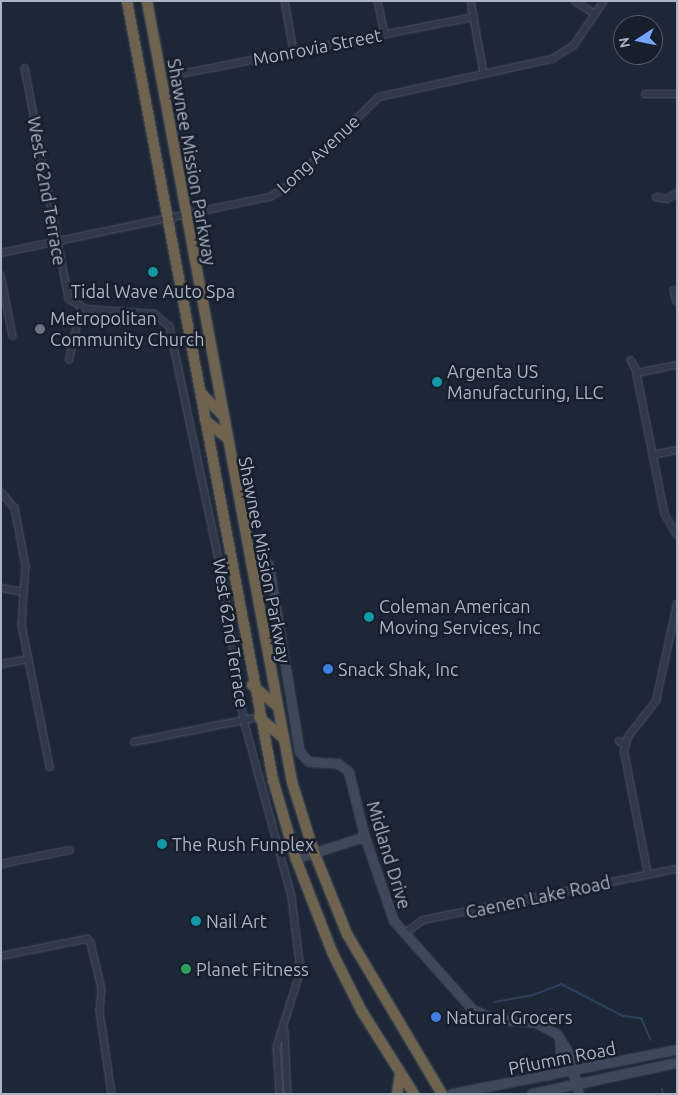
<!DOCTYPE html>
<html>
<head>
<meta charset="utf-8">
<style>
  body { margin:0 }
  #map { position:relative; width:678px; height:1095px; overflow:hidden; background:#1d2737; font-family:Ubuntu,sans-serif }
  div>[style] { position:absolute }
  .stream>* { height:2px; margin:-1px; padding:0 1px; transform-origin:1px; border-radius:1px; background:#2d405e }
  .roads { filter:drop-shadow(0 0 1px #4b5463) drop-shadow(0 0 1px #4b5463) }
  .street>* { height:5.5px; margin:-2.75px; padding:0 2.75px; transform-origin:2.75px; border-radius:2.75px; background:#313948 }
  .secondary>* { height:8px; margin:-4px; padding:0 4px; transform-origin:4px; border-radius:4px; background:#3e485b }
  .highway>* { height:10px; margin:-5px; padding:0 5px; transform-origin:5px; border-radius:5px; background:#6f634d }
  .dots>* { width:14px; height:14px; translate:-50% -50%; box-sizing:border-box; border:2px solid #171f2c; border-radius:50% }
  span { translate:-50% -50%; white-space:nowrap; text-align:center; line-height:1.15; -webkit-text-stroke:5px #171f2c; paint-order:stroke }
  .street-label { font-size:18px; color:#aab4c5 }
  .poi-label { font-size:18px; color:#aab4c5 }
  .left { translate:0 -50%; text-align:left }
  .frame { position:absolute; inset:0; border:2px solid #aab4c5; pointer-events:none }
  .north { position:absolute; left:613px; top:15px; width:50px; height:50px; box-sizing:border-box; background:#171f2c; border:1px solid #525b69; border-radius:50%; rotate:259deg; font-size:14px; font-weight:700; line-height:20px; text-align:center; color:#aab4c5 }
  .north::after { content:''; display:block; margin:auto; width:18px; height:22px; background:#76a5ff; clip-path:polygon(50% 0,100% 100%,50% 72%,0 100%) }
</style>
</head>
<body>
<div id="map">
  <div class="stream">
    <div style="left:494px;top:1002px;width:40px;rotate:-10deg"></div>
    <div style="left:533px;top:995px;width:30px;rotate:-21deg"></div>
    <div style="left:561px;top:984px;width:70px;rotate:27.3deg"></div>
    <div style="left:623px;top:1016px;width:18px;rotate:6deg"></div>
    <div style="left:641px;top:1018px;width:24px;rotate:66deg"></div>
    <div style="left:662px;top:1089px;width:5px;rotate:79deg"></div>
  </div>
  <div class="roads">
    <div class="street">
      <div style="left:285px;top:1px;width:51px;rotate:79.8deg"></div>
      <div style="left:378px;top:1px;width:34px;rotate:78deg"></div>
      <div style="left:471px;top:1px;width:73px;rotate:79.8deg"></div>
      <div style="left:575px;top:1px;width:24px;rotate:33deg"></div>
      <div style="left:25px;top:68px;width:235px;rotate:79.2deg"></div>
      <div style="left:69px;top:299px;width:20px;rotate:30deg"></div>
      <div style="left:86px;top:309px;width:69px;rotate:4.1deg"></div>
      <div style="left:155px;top:314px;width:20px;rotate:41deg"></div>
      <div style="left:170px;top:327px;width:268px;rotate:78.1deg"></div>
      <div style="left:225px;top:589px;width:132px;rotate:81.7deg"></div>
      <div style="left:244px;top:720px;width:183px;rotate:74.8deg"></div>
      <div style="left:292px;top:897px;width:75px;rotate:83.1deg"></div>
      <div style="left:301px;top:971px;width:80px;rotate:107.5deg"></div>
      <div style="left:277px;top:1047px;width:47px;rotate:86.3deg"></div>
      <div style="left:160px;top:78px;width:320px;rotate:-11deg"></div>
      <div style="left:645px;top:94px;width:32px"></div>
      <div style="left:656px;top:197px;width:11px;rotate:10deg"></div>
      <div style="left:667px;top:199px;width:12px;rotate:-31deg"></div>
      <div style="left:1px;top:253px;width:275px;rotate:-11.8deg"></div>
      <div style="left:270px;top:197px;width:22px;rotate:-32deg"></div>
      <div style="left:289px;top:185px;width:126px;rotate:-44.4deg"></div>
      <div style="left:379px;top:97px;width:177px;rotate:-12.4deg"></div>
      <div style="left:552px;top:59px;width:26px;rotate:-32deg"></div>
      <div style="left:574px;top:45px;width:53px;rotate:-55.7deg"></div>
      <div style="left:1px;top:275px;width:62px;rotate:78.9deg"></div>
      <div style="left:674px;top:290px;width:12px;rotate:76deg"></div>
      <div style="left:69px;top:360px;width:53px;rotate:-77deg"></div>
      <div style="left:631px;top:360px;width:10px;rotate:61deg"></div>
      <div style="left:636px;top:369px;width:148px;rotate:78.7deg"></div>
      <div style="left:665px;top:514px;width:24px;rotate:60deg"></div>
      <div style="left:637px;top:373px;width:41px;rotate:-11.3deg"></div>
      <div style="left:653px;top:455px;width:25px;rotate:-12deg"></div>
      <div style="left:1px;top:492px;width:21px;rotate:49deg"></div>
      <div style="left:15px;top:508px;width:59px;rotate:79.3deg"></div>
      <div style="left:26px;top:566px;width:59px;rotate:93.9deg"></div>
      <div style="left:22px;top:625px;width:145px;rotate:78.8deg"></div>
      <div style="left:1px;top:588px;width:23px;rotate:10deg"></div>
      <div style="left:1px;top:664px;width:28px;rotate:-10deg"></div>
      <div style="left:619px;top:741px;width:8px;rotate:30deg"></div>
      <div style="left:134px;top:742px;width:127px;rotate:-11.3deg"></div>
      <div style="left:1px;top:864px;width:70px;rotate:-11.5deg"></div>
      <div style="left:648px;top:875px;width:126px;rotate:-101deg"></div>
      <div style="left:624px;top:751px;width:15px;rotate:-74deg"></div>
      <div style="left:628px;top:737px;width:46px;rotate:-52.1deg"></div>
      <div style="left:656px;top:701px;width:99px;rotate:-77.8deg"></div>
      <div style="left:404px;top:934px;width:24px;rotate:-36deg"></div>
      <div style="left:423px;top:920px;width:259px;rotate:-11.4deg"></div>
      <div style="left:1px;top:956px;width:88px;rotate:-11.2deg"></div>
      <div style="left:87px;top:939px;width:6px;rotate:45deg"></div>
      <div style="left:91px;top:943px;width:47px;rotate:76.6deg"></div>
      <div style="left:102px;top:989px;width:22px;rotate:95deg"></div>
      <div style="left:100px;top:1011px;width:84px;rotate:81.8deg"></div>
      <div style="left:285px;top:1031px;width:63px;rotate:87.3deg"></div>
    </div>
    <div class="secondary">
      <div style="left:269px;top:565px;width:190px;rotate:80.6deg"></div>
      <div style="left:300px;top:752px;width:13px;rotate:48deg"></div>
      <div style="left:309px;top:762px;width:30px;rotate:4deg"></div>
      <div style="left:339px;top:764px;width:13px;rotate:39deg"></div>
      <div style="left:349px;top:772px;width:67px;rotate:76.2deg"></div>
      <div style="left:365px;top:837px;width:89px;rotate:71deg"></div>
      <div style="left:394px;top:921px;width:119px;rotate:48.4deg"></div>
      <div style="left:473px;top:1010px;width:26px;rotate:23deg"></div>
      <div style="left:497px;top:1020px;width:39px;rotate:4deg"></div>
      <div style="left:536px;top:1023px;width:24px;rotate:28deg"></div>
      <div style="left:557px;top:1034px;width:22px;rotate:58deg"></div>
      <div style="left:569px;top:1053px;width:42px;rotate:76.3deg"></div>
      <div style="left:296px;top:859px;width:72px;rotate:-17.7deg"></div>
      <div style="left:547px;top:1076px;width:24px;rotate:-54deg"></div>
      <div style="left:561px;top:1057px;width:18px;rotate:-93deg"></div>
      <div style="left:452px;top:1094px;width:229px;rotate:-11.1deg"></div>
      <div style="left:532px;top:1094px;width:148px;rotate:-12.1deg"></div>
    </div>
    <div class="highway">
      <div style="left:127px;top:1px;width:793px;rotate:79.38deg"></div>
      <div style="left:273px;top:780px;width:82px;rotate:73.8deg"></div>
      <div style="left:296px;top:859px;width:100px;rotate:68.8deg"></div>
      <div style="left:332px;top:952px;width:65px;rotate:63.4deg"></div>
      <div style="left:361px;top:1010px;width:99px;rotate:57.8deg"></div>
      <div style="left:147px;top:1px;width:794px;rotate:79.48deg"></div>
      <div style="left:292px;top:782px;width:73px;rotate:72.6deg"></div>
      <div style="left:314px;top:852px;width:88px;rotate:68.1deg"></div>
      <div style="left:347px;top:934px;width:186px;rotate:59.3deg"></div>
      <div style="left:201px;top:393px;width:30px;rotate:46deg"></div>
      <div style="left:205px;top:420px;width:27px;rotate:39deg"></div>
      <div style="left:252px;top:685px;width:31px;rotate:40deg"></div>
      <div style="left:259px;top:717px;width:30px;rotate:41deg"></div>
      <div style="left:397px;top:1094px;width:20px;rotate:-81deg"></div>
    </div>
  </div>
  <div class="dots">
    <div style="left:153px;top:272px;background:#0f9aa8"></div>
    <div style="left:40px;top:329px;background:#6b7280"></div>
    <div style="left:437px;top:382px;background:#0f9aa8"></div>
    <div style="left:369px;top:617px;background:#0f9aa8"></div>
    <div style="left:328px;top:669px;background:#3f7fe0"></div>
    <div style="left:162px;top:844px;background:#0f9aa8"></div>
    <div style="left:196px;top:921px;background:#0f9aa8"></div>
    <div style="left:186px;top:969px;background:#2e9e5b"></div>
    <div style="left:436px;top:1017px;background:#3f7fe0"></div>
  </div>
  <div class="street-label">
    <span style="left:317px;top:47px;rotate:-11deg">Monrovia Street</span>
    <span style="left:318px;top:154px;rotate:-43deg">Long Avenue</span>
    <span style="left:192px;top:162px;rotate:80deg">Shawnee Mission Parkway</span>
    <span style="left:47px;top:191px;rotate:80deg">West 62nd Terrace</span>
    <span style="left:265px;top:560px;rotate:79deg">Shawnee Mission Parkway</span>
    <span style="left:231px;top:633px;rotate:81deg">West 62nd Terrace</span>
    <span style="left:389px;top:855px;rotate:73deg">Midland Drive</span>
    <span style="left:538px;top:897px;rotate:-12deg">Caenen Lake Road</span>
    <span style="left:562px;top:1058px;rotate:-11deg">Pflumm Road</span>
  </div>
  <div class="poi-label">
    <span style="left:153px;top:291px">Tidal Wave Auto Spa</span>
    <span class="left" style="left:50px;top:329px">Metropolitan<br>Community Church</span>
    <span class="left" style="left:447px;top:382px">Argenta US<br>Manufacturing, LLC</span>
    <span class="left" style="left:379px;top:617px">Coleman American<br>Moving Services, Inc</span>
    <span class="left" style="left:338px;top:669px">Snack Shak, Inc</span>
    <span class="left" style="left:172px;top:844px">The Rush Funplex</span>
    <span class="left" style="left:206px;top:921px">Nail Art</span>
    <span class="left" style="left:196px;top:969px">Planet Fitness</span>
    <span class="left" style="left:446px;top:1017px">Natural Grocers</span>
  </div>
  <div class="frame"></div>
  <div class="north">N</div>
</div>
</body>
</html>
